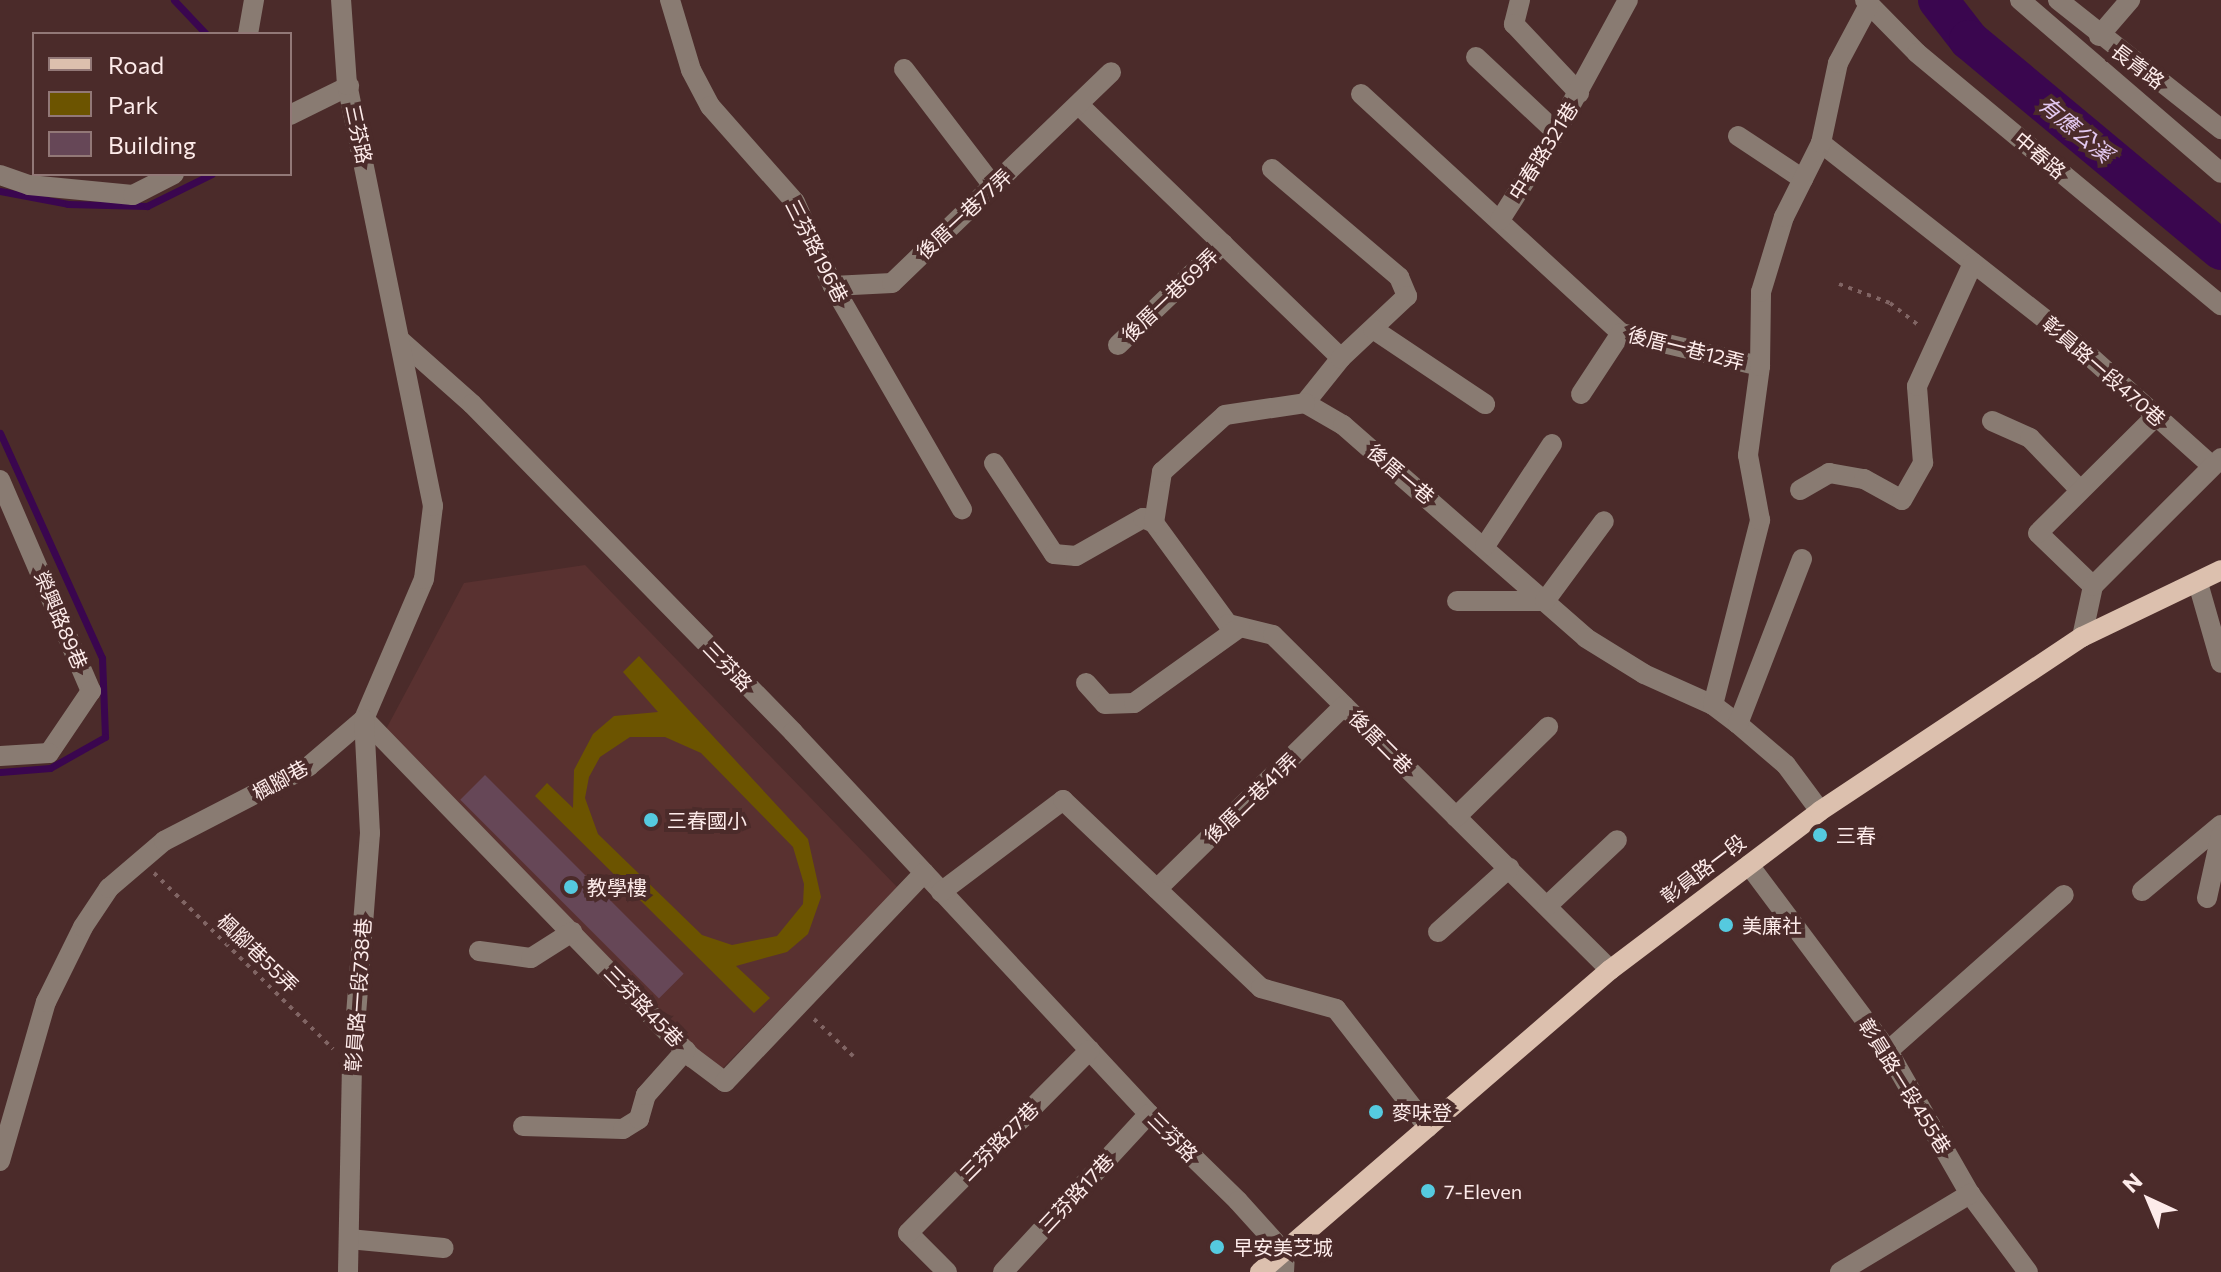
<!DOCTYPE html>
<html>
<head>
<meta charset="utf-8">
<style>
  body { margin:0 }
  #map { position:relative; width:2221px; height:1272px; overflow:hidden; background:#4b2b2a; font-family:Commissioner,"Noto Sans TC",sans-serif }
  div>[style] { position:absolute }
  .built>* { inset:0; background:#593130 }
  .green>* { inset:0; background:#6c5400 }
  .stream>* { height:7px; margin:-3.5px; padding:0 3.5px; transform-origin:3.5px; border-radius:3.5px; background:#3a064f }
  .river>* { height:40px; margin:-20px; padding:0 20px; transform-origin:20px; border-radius:20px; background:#3a064f }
  .building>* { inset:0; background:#664757; transform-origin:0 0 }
  .path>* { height:4px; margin-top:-2px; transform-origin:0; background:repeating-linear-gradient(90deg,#816564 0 4px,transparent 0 10px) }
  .minor>* { height:20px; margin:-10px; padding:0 10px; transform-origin:10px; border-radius:10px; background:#897b72 }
  .major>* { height:20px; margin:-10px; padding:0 10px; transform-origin:10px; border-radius:10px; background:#dcc0ae }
  .dots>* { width:22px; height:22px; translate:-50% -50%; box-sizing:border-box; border:4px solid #4b2b2a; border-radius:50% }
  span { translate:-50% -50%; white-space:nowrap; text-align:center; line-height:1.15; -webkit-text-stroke:8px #4b2b2a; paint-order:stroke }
  .street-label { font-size:20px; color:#fdebea }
  .poi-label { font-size:20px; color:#fdebea }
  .left { translate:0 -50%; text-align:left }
  .water-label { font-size:22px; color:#e3c9f1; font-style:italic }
  .legend { position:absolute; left:32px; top:32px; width:260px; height:144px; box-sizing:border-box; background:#4b2b2a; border:2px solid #927877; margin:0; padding:10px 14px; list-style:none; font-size:24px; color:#fdebea }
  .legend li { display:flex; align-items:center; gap:16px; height:40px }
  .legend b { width:40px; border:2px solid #927877 }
  .north { position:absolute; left:2109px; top:1160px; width:80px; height:80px; -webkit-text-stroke:6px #4b2b2a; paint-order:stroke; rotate:316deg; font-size:22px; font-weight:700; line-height:32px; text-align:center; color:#fdebea }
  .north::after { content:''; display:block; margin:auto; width:28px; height:36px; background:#fdebea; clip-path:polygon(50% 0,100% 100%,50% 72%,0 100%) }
</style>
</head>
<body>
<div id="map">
  <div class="built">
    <div style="clip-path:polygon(585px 565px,898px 888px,719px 1072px,384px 733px,464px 583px)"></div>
  </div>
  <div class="green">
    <div style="clip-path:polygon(evenodd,639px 656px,808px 839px,821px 897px,808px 934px,787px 952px,736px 966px,770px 998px,754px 1013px,535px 796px,547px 783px,573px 808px,574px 770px,593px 734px,614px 716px,658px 712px,623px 672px,639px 656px,630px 737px,665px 737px,701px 753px,793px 847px,804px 884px,803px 904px,777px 936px,732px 945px,702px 935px,598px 834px,585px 798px,589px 777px,600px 757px,630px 737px)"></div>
  </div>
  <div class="stream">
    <div style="left:174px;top:0;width:47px;rotate:46.7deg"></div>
    <div style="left:0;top:191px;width:69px;rotate:10.8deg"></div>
    <div style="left:68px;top:204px;width:79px;rotate:1.5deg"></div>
    <div style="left:147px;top:206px;width:72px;rotate:-26.2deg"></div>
    <div style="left:0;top:433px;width:247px;rotate:65.6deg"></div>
    <div style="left:102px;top:658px;width:79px;rotate:87.8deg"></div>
    <div style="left:105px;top:737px;width:63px;rotate:150.6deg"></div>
    <div style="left:50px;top:768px;width:50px;rotate:175.4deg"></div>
  </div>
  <div class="river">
    <div style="left:1938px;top:0;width:51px;rotate:52.2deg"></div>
    <div style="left:1969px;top:40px;width:328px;rotate:39.8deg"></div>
  </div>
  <div class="building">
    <div style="left:485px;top:775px;width:281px;height:35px;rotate:45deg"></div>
  </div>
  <div class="path">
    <div style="left:1839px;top:284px;width:54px;rotate:20.4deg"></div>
    <div style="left:1890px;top:303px;width:39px;rotate:38deg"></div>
    <div style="left:154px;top:873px;width:251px;rotate:44.5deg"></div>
    <div style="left:814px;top:1019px;width:54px;rotate:43.5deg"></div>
  </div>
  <div class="minor">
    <div style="left:670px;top:0;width:73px;rotate:73.3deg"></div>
    <div style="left:691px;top:70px;width:41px;rotate:62.2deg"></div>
    <div style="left:710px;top:106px;width:128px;rotate:48.5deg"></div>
    <div style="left:795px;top:202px;width:92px;rotate:65.7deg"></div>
    <div style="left:833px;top:286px;width:258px;rotate:60deg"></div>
    <div style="left:1520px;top:0;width:25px;rotate:104deg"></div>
    <div style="left:1514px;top:24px;width:95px;rotate:46.7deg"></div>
    <div style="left:1865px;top:0;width:74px;rotate:45.5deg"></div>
    <div style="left:1917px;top:53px;width:395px;rotate:39.7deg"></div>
    <div style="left:2020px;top:0;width:265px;rotate:40.7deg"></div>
    <div style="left:2058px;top:0;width:208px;rotate:38.4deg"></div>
    <div style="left:248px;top:34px;width:35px;rotate:-80deg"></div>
    <div style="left:2099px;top:36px;width:48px;rotate:-49.3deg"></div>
    <div style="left:1476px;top:57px;width:110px;rotate:43.2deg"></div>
    <div style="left:904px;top:69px;width:147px;rotate:52.7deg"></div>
    <div style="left:1361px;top:94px;width:353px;rotate:42.6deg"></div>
    <div style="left:1621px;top:333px;width:143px;rotate:13.4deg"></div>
    <div style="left:1079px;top:105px;width:364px;rotate:44deg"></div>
    <div style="left:1341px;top:358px;width:58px;rotate:128.7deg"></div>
    <div style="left:1305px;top:403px;width:44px;rotate:30.1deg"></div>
    <div style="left:1343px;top:425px;width:323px;rotate:41.2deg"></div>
    <div style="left:1586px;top:638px;width:68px;rotate:31.8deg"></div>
    <div style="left:1644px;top:674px;width:76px;rotate:24.2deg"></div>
    <div style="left:1713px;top:705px;width:31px;rotate:37deg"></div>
    <div style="left:1738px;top:724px;width:63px;rotate:40.5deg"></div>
    <div style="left:1786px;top:765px;width:57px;rotate:53.5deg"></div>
    <div style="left:290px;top:115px;width:66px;rotate:-26.2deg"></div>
    <div style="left:1738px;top:136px;width:78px;rotate:33.5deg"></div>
    <div style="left:1821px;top:143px;width:323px;rotate:38.2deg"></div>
    <div style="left:2075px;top:343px;width:183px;rotate:41.9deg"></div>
    <div style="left:1272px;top:169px;width:167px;rotate:40.4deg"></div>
    <div style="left:1399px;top:277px;width:21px;rotate:67deg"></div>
    <div style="left:1407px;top:296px;width:91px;rotate:136.8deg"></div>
    <div style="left:0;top:175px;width:31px;rotate:19deg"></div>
    <div style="left:29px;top:185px;width:104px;rotate:5.5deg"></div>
    <div style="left:133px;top:195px;width:46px;rotate:-27.1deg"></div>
    <div style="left:1500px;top:220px;width:104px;rotate:-57.5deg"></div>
    <div style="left:1556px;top:132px;width:150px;rotate:-61.4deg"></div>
    <div style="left:833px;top:286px;width:59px;rotate:-2.9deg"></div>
    <div style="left:892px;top:283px;width:304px;rotate:-43.9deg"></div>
    <div style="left:1373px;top:329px;width:135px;rotate:33.8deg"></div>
    <div style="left:401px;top:341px;width:95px;rotate:41.6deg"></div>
    <div style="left:472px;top:404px;width:459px;rotate:45.6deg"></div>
    <div style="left:793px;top:732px;width:522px;rotate:47.02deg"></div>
    <div style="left:1149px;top:1114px;width:124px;rotate:44.3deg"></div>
    <div style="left:1238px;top:1201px;width:70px;rotate:47.9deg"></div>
    <div style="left:1285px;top:1253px;width:19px;rotate:93deg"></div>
    <div style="left:1118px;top:345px;width:146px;rotate:-43.9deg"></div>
    <div style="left:1581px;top:394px;width:73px;rotate:-56.7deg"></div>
    <div style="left:1992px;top:421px;width:42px;rotate:24.1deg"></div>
    <div style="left:2030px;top:438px;width:72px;rotate:46.1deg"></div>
    <div style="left:994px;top:463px;width:109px;rotate:56.6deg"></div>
    <div style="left:1054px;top:554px;width:22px;rotate:5deg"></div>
    <div style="left:1076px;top:556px;width:77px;rotate:-29.6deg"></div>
    <div style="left:1143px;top:518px;width:12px;rotate:24deg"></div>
    <div style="left:1154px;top:523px;width:125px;rotate:53.8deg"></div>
    <div style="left:1228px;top:624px;width:46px;rotate:13.7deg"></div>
    <div style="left:1273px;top:635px;width:475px;rotate:44.8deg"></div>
    <div style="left:0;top:480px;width:230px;rotate:66.7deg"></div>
    <div style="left:91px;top:691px;width:75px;rotate:124.1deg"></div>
    <div style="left:49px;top:753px;width:49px;rotate:176.5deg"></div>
    <div style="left:1800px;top:490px;width:34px;rotate:-30deg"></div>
    <div style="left:1829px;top:473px;width:36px;rotate:10deg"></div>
    <div style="left:1864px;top:479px;width:43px;rotate:28.9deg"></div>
    <div style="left:1902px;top:500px;width:43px;rotate:-60.4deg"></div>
    <div style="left:1923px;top:463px;width:77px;rotate:-94.5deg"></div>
    <div style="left:1917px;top:386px;width:135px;rotate:-65.5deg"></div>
    <div style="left:1154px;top:523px;width:52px;rotate:-81.1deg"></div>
    <div style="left:1162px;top:472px;width:85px;rotate:-42.1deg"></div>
    <div style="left:1225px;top:415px;width:81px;rotate:-8.5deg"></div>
    <div style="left:1485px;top:546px;width:122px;rotate:-56.7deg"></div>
    <div style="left:2198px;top:583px;width:83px;rotate:74deg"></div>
    <div style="left:2093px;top:586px;width:76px;rotate:-136.1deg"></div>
    <div style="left:2038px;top:533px;width:166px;rotate:-44.8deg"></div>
    <div style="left:1457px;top:601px;width:88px"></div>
    <div style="left:1545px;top:601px;width:99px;rotate:-53.6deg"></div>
    <div style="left:2082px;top:637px;width:52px;rotate:-77.8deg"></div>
    <div style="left:2093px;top:586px;width:181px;rotate:-45deg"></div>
    <div style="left:1086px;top:683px;width:28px;rotate:48deg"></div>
    <div style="left:1105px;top:704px;width:29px;rotate:-2deg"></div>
    <div style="left:1134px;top:703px;width:130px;rotate:-35.6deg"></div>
    <div style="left:1713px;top:705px;width:191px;rotate:-75.7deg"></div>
    <div style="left:1760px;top:520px;width:66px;rotate:-100.5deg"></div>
    <div style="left:1748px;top:455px;width:90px;rotate:-82.3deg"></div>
    <div style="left:1760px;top:366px;width:74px;rotate:-89.2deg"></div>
    <div style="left:1761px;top:292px;width:78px;rotate:-73deg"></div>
    <div style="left:1784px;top:217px;width:83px;rotate:-63.4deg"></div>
    <div style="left:1821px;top:143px;width:82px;rotate:-78deg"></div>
    <div style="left:1838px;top:63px;width:66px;rotate:-61.9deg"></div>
    <div style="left:364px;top:719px;width:472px;rotate:45.9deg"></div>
    <div style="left:693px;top:1058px;width:40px;rotate:37deg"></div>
    <div style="left:725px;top:1082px;width:289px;rotate:-46.4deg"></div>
    <div style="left:1738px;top:724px;width:177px;rotate:-68.8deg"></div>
    <div style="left:1456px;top:817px;width:129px;rotate:-44.4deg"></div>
    <div style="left:1749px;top:865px;width:232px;rotate:53.2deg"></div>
    <div style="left:1888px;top:1051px;width:165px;rotate:60.2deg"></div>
    <div style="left:1970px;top:1194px;width:97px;rotate:53.4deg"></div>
    <div style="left:1157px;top:889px;width:262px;rotate:-44.4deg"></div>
    <div style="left:2142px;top:891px;width:103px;rotate:-39.9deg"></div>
    <div style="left:941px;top:892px;width:153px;rotate:-37deg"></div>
    <div style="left:1063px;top:800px;width:273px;rotate:43.5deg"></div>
    <div style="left:1261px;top:988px;width:78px;rotate:15.6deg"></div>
    <div style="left:1336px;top:1009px;width:150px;rotate:52.1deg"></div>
    <div style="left:2207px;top:898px;width:65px;rotate:-77.5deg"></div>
    <div style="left:1547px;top:906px;width:96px;rotate:-43.3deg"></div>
    <div style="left:1438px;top:932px;width:96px;rotate:-42deg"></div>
    <div style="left:479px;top:951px;width:52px;rotate:7.7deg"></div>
    <div style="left:531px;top:958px;width:49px;rotate:-32.4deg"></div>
    <div style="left:1888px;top:1051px;width:235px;rotate:-41.6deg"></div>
    <div style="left:523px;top:1126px;width:100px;rotate:1.7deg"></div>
    <div style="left:623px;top:1129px;width:19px;rotate:-32deg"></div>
    <div style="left:639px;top:1119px;width:25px;rotate:-74deg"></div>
    <div style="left:646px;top:1095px;width:60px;rotate:-48.4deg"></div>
    <div style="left:0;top:1161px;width:166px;rotate:-73.9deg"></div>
    <div style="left:46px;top:1002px;width:84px;rotate:-63.7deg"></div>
    <div style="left:83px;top:927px;width:47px;rotate:-56.3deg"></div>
    <div style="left:109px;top:888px;width:72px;rotate:-40.5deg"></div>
    <div style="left:164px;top:841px;width:163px;rotate:-27.3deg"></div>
    <div style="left:309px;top:766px;width:72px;rotate:-40.5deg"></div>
    <div style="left:364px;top:719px;width:152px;rotate:-66.8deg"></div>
    <div style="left:424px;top:579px;width:74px;rotate:-83deg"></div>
    <div style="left:433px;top:506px;width:430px;rotate:-101.5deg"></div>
    <div style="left:347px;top:85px;width:85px;rotate:-94deg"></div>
    <div style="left:349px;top:1239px;width:95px;rotate:5.4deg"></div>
    <div style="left:348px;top:1272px;width:205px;rotate:-88.9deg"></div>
    <div style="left:352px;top:1067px;width:235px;rotate:-85.6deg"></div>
    <div style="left:370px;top:833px;width:114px;rotate:-93deg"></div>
    <div style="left:947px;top:1272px;width:55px;rotate:-135deg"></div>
    <div style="left:908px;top:1233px;width:258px;rotate:-45.2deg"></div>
    <div style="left:1003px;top:1272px;width:215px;rotate:-47.3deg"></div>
    <div style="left:1840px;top:1272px;width:152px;rotate:-31deg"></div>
  </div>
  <div class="major">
    <div style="left:1260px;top:1272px;width:462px;rotate:-40.8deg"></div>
    <div style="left:1610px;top:970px;width:263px;rotate:-37.1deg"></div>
    <div style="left:1820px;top:811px;width:315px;rotate:-33.6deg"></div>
    <div style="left:2082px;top:637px;width:154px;rotate:-25.7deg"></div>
  </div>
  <div class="dots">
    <div style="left:651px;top:820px;background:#55cadf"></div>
    <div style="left:1820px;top:835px;background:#55cadf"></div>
    <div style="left:571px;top:887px;background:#55cadf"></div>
    <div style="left:1726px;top:925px;background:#55cadf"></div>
    <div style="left:1376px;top:1112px;background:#55cadf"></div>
    <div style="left:1428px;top:1191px;background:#55cadf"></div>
    <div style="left:1217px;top:1247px;background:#55cadf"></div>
  </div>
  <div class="street-label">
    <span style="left:2138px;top:66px;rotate:37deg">長青路</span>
    <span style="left:359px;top:134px;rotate:78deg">三芬路</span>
    <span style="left:1543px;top:151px;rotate:-58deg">中春路321巷</span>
    <span style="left:2040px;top:155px;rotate:40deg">中春路</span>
    <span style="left:964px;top:214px;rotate:-43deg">後厝一巷77弄</span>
    <span style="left:817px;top:251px;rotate:63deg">三芬路196巷</span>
    <span style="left:1170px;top:295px;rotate:-44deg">後厝一巷69弄</span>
    <span style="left:1686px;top:348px;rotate:14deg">後厝一巷12弄</span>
    <span style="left:2104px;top:371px;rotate:41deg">彰員路一段470巷</span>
    <span style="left:1401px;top:474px;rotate:40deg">後厝一巷</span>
    <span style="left:61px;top:620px;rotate:67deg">榮興路89巷</span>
    <span style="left:728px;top:666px;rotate:46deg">三芬路</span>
    <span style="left:1381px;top:742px;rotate:45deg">後厝二巷</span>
    <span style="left:280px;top:780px;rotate:-29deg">楓腳巷</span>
    <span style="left:1251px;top:798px;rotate:-44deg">後厝二巷41弄</span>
    <span style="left:1703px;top:869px;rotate:-37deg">彰員路一段</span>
    <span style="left:258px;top:953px;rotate:44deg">楓腳巷55弄</span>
    <span style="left:358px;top:995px;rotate:-86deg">彰員路一段738巷</span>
    <span style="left:644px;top:1006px;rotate:46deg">三芬路45巷</span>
    <span style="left:1905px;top:1086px;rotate:58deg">彰員路一段455巷</span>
    <span style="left:1173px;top:1137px;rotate:45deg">三芬路</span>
    <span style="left:999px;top:1141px;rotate:-45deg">三芬路27巷</span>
    <span style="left:1076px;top:1193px;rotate:-47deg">三芬路17巷</span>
  </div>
  <div class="poi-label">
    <span class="left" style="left:667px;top:820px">三春國小</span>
    <span class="left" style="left:1836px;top:835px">三春</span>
    <span class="left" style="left:587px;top:887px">教學樓</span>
    <span class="left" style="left:1742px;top:925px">美廉社</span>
    <span class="left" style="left:1392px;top:1112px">麥味登</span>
    <span class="left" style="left:1444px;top:1191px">7-Eleven</span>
    <span class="left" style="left:1233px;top:1247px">早安美芝城</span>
  </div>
  <div class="water-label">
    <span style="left:2076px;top:129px;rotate:40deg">有應公溪</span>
  </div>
  <ul class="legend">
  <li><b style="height:10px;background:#dcc0ae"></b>Road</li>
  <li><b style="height:22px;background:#6c5400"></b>Park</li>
  <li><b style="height:22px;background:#664757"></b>Building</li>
  </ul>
  <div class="north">N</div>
</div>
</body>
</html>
